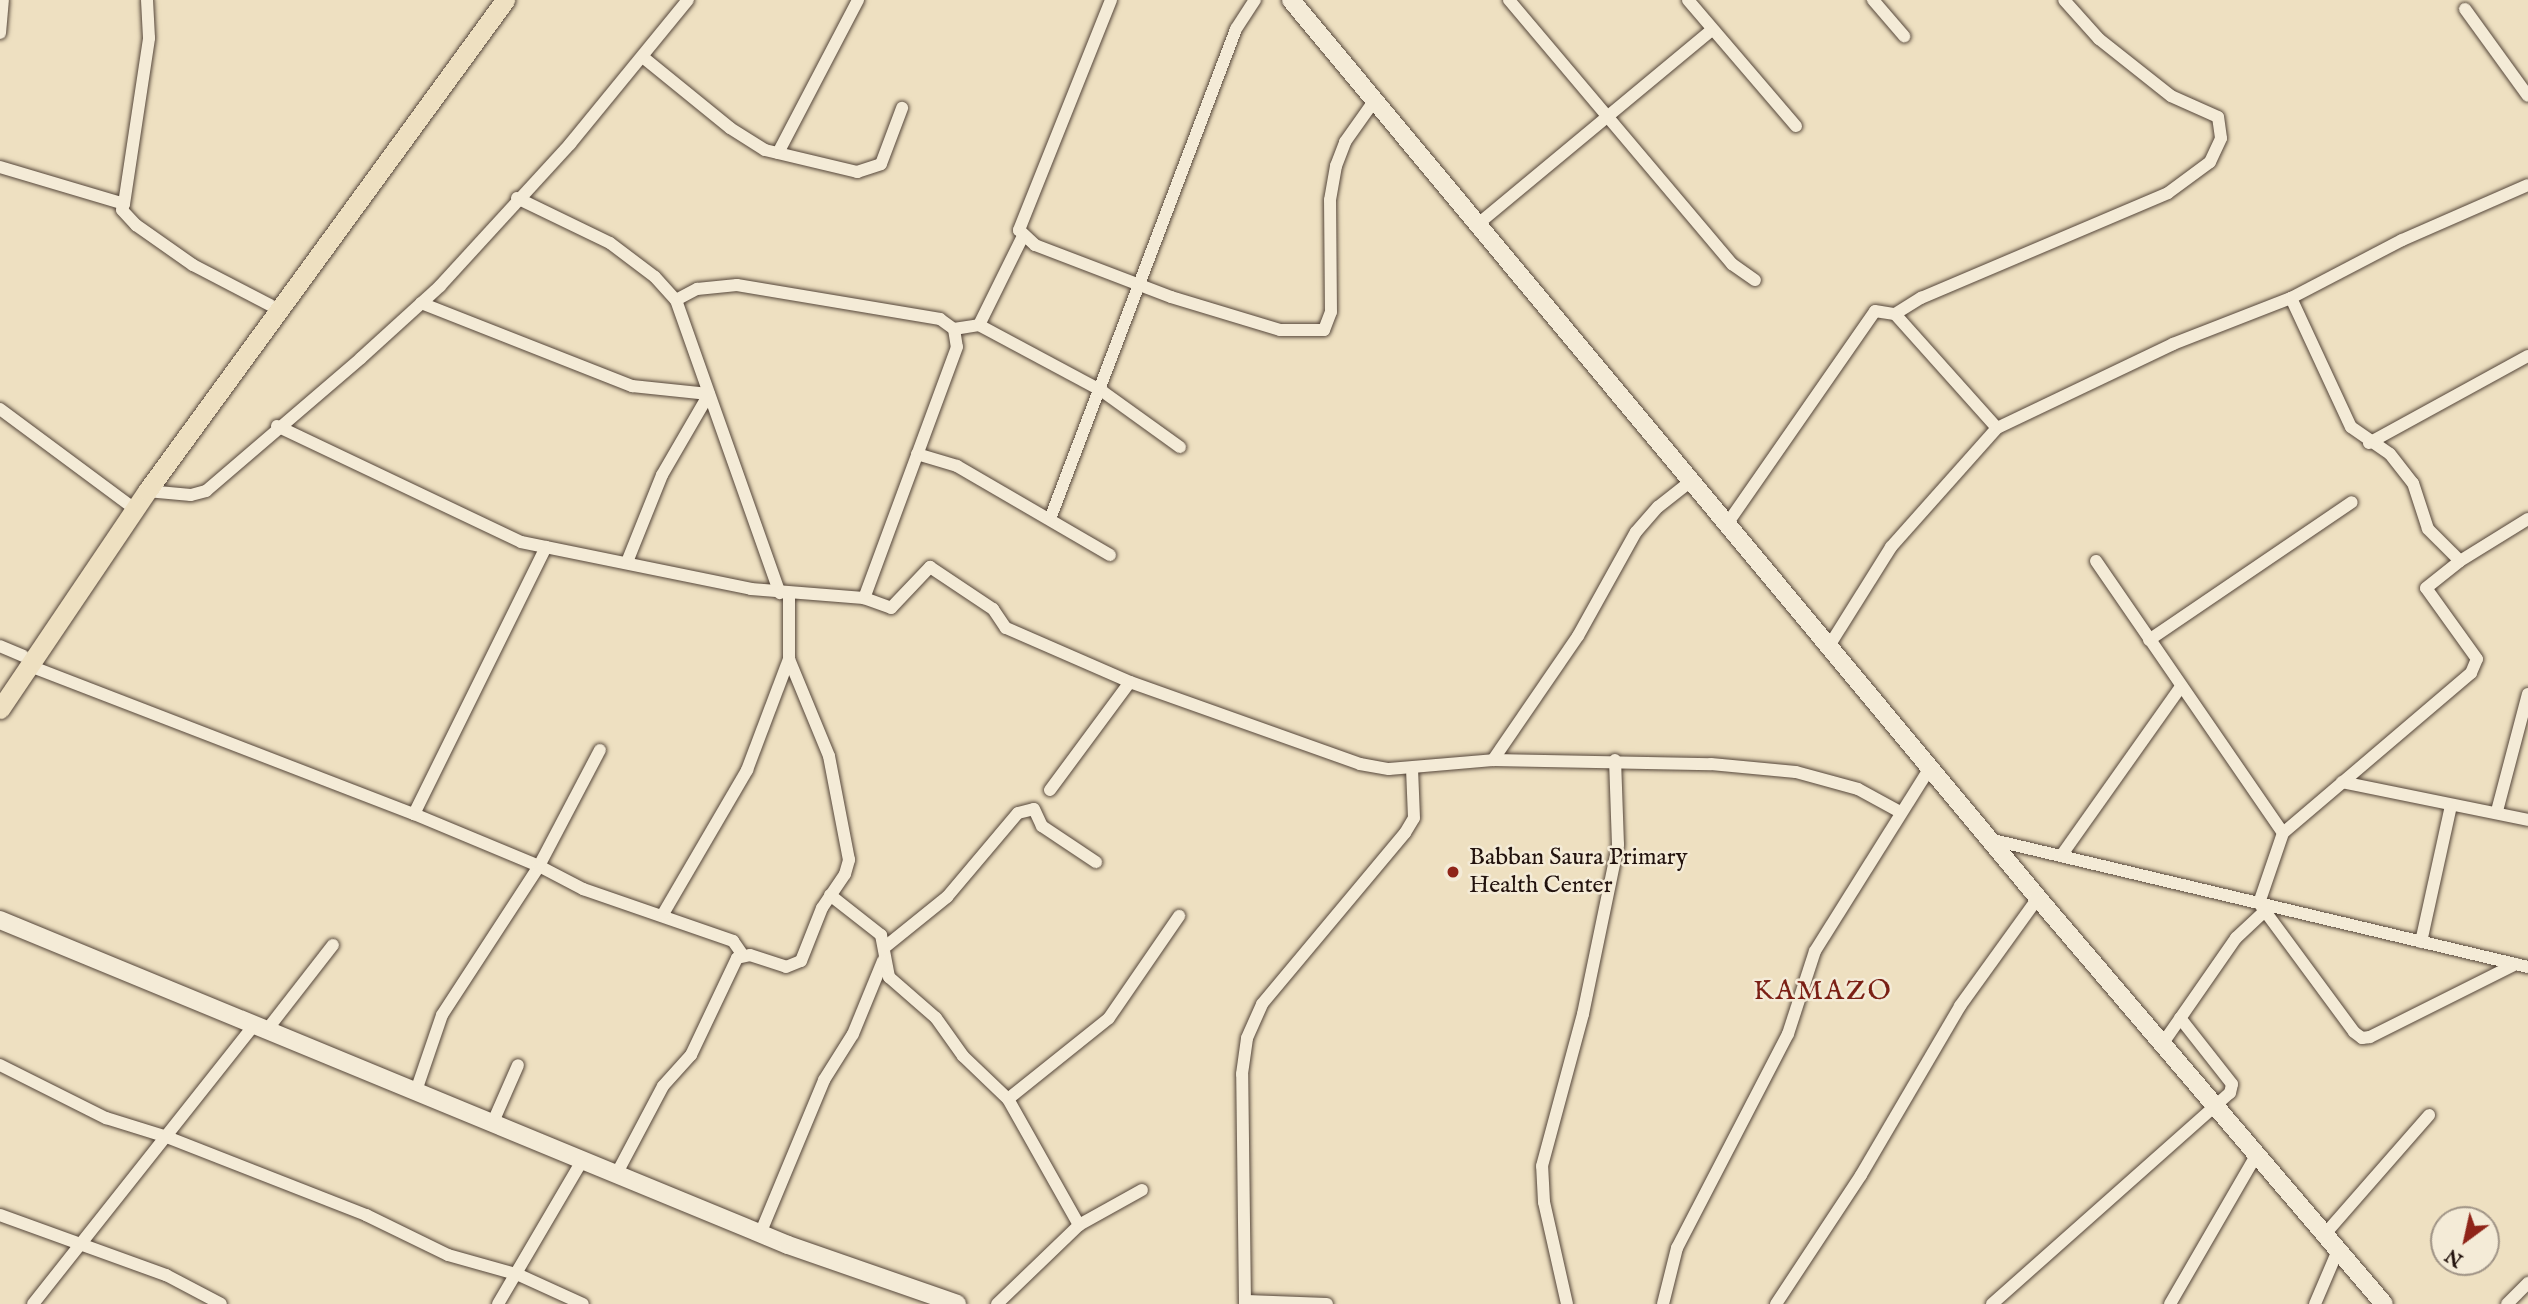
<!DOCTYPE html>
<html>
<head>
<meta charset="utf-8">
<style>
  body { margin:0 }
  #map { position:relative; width:2528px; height:1304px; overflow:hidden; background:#eee0c1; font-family:"IM FELL English",serif }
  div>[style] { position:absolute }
  .roads { filter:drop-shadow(0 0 2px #55463a) drop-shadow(0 0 2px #55463a) }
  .street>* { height:12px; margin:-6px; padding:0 6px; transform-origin:6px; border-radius:6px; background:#f4ebd7 }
  .secondary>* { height:18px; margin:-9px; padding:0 9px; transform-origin:9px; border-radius:9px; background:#f4ebd7 }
  .primary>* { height:19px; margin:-9.5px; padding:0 9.5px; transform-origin:9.5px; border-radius:9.5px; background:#eee0c1 }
  .dots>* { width:19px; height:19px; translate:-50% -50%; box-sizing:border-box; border:4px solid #f4ebd7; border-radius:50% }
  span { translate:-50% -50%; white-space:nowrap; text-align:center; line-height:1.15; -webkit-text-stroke:5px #f4ebd7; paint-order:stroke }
  .poi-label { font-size:24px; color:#22120d }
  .left { translate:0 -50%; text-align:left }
  .quarter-label { font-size:28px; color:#7a1f14; letter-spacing:2px }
  .north { position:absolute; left:2430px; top:1206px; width:70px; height:70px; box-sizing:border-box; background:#f4ebd7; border:2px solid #a09486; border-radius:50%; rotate:213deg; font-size:19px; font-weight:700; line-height:28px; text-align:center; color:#22120d }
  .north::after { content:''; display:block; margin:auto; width:24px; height:32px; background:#8f2418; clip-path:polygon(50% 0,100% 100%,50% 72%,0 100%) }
</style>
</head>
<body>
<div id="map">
  <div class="roads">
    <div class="street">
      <div style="left:1111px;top:0;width:248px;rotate:111.8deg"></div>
      <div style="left:1019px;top:230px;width:22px;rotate:43deg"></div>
      <div style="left:1035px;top:245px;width:146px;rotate:20.9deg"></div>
      <div style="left:1171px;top:297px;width:114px;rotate:16.8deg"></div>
      <div style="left:1280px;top:330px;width:44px"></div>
      <div style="left:1324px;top:330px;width:19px;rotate:-69deg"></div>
      <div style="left:1331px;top:312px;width:112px;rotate:-90.5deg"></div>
      <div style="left:1330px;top:200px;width:35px;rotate:-80deg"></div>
      <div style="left:1336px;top:166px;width:26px;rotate:-69deg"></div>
      <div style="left:1345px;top:142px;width:50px;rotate:-54.7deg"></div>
      <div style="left:1509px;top:0;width:346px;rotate:49.8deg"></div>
      <div style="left:1732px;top:264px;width:28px;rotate:35deg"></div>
      <div style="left:1688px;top:0;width:166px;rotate:49.4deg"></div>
      <div style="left:1873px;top:0;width:48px;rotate:49.3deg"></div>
      <div style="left:2465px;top:9px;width:107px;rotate:54.1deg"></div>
      <div style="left:0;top:33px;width:33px;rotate:-85deg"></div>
      <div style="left:644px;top:58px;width:111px;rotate:39.1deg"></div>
      <div style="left:730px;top:128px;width:41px;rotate:32.2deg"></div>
      <div style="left:765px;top:150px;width:95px;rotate:13.4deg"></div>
      <div style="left:857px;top:172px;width:25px;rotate:-18deg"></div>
      <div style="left:881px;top:164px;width:60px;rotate:-69.4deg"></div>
      <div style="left:778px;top:153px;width:173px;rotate:-62.4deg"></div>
      <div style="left:0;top:167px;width:129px;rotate:16.6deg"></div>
      <div style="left:124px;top:204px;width:6px;rotate:108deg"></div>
      <div style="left:122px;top:210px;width:21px;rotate:47deg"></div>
      <div style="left:136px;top:225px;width:70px;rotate:35.1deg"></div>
      <div style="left:193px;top:265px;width:87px;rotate:27.5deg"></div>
      <div style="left:517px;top:198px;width:103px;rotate:25.8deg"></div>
      <div style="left:610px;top:243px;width:56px;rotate:37.1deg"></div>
      <div style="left:655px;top:277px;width:31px;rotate:48deg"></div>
      <div style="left:676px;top:300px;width:311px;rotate:70.5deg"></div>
      <div style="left:124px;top:204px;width:168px;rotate:-81.4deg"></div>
      <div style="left:149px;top:38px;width:38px;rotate:-93deg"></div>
      <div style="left:1478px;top:224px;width:304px;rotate:-39.7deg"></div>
      <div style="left:2291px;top:298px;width:142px;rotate:65.1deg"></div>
      <div style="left:2351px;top:427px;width:47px;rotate:34.7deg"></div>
      <div style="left:2390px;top:454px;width:37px;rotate:52deg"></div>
      <div style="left:2413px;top:483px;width:48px;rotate:71.9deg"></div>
      <div style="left:2428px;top:529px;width:45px;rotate:45deg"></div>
      <div style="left:676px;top:300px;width:24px;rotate:-28deg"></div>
      <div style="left:697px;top:289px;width:40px;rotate:-5.7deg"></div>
      <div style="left:737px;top:285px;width:206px;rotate:9.5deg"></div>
      <div style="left:940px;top:319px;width:17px;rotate:36deg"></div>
      <div style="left:954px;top:329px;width:18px;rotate:81deg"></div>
      <div style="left:957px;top:347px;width:268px;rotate:110.3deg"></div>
      <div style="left:421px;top:303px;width:227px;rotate:21.5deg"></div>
      <div style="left:632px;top:386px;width:77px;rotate:5.9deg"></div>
      <div style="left:709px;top:394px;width:94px;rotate:120.1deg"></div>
      <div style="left:662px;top:475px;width:94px;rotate:111.9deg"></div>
      <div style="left:1895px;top:314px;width:31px;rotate:-32deg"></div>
      <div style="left:1921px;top:298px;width:268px;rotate:-23deg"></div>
      <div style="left:2168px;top:193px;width:52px;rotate:-36.4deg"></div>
      <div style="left:2210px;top:162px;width:26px;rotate:-65deg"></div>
      <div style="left:2221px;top:138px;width:21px;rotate:-98deg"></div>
      <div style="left:2218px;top:117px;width:51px;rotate:-155.9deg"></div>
      <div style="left:2171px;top:96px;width:92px;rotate:-141.6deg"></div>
      <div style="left:2099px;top:39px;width:52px;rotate:-131.9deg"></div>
      <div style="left:979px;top:325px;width:99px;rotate:-63.7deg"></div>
      <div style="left:954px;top:329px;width:25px;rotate:-9deg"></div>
      <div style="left:979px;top:325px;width:140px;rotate:28.2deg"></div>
      <div style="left:1102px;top:391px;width:96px;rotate:35.7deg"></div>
      <div style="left:0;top:409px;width:159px;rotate:36.6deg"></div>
      <div style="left:277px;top:426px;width:270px;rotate:25.4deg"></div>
      <div style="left:521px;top:542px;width:235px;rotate:11.5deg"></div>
      <div style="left:751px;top:589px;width:113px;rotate:4.6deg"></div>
      <div style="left:864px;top:598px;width:29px;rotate:20deg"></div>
      <div style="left:891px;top:608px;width:57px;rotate:-46.4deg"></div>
      <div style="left:930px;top:567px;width:76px;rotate:33.7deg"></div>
      <div style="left:993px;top:609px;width:23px;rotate:56deg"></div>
      <div style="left:1006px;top:628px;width:135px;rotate:23.5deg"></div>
      <div style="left:1130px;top:682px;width:244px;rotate:19.6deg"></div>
      <div style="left:1360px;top:764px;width:29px;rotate:10deg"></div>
      <div style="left:1389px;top:769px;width:104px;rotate:-4.9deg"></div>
      <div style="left:1493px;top:760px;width:218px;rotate:1.1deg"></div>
      <div style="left:1711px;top:764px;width:85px;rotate:5.4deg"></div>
      <div style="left:1796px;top:772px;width:64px;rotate:15.3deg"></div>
      <div style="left:1858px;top:789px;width:48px;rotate:28.7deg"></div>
      <div style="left:2369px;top:443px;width:181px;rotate:-28.7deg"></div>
      <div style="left:917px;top:454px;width:42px;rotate:16.7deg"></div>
      <div style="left:957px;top:466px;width:177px;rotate:30.2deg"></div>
      <div style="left:147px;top:491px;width:44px;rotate:5.2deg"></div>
      <div style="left:191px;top:495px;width:16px;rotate:-15deg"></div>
      <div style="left:206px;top:491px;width:204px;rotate:-40.6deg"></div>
      <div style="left:361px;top:358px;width:107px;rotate:-42.3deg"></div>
      <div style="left:440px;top:286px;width:193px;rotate:-47.5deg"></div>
      <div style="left:570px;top:144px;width:186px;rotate:-50.7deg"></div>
      <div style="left:1050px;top:519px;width:524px;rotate:-69.21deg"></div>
      <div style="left:1236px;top:29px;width:35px;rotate:-57deg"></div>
      <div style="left:1727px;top:524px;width:259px;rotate:-55.2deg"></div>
      <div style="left:1875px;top:311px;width:20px;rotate:9deg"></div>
      <div style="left:1895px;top:314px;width:153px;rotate:48.2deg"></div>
      <div style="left:2096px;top:561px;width:330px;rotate:55.5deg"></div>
      <div style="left:2283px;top:833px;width:74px;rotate:108.9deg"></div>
      <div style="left:2259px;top:903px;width:160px;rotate:53.6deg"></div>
      <div style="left:2354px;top:1032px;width:10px;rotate:37deg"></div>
      <div style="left:2362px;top:1038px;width:8px;rotate:-7deg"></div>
      <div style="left:2370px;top:1037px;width:163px;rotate:-26.6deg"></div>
      <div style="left:2149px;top:640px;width:245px;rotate:-34.2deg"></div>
      <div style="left:0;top:646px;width:25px;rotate:23deg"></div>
      <div style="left:1829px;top:646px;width:117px;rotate:-57.9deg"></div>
      <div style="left:1891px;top:547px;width:159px;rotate:-48.3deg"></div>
      <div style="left:1997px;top:428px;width:195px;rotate:-25.5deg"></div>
      <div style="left:2173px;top:344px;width:127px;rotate:-21.3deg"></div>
      <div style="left:2291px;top:298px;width:125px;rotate:-27.6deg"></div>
      <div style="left:2402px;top:240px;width:137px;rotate:-23.6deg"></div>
      <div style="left:30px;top:666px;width:412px;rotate:21.1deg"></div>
      <div style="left:414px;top:814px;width:135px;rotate:22.6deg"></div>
      <div style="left:539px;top:866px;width:50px;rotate:27.6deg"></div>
      <div style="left:583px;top:889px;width:159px;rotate:19.1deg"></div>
      <div style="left:733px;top:941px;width:16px;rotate:55deg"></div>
      <div style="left:1493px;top:760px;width:150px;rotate:-55.6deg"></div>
      <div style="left:1578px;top:636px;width:119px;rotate:-60.9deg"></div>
      <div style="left:1636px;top:532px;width:33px;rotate:-49deg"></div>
      <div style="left:1658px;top:507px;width:42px;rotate:-38.2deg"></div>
      <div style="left:2342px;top:782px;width:190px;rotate:11.5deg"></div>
      <div style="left:1050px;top:790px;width:134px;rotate:-53.5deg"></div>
      <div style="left:2497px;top:811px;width:121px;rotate:-75.2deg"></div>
      <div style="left:414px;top:814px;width:298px;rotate:-63.7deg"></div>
      <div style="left:2283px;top:833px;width:247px;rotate:-40.4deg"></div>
      <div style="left:2471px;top:673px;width:15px;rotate:-67deg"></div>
      <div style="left:2477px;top:659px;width:87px;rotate:-125.7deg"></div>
      <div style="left:2426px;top:588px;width:43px;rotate:-38.5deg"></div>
      <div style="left:2460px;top:561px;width:80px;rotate:-31.7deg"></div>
      <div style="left:1989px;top:839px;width:554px;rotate:13.36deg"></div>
      <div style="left:2061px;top:856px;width:206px;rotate:-54.7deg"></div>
      <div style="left:830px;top:895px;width:65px;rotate:38.1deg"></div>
      <div style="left:881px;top:935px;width:43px;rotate:79.2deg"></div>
      <div style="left:889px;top:977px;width:62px;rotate:41.1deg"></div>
      <div style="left:936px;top:1018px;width:47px;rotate:54.6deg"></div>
      <div style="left:963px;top:1056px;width:62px;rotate:43.7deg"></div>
      <div style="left:1008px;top:1099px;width:145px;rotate:60.6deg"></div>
      <div style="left:663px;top:914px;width:167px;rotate:-59.7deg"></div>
      <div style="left:747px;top:770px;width:119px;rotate:-69.3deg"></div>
      <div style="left:2421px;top:942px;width:139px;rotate:-77.6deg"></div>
      <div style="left:885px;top:947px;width:80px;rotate:-38.9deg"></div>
      <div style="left:947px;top:897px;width:110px;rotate:-49.8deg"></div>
      <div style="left:1018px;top:813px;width:16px;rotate:-14deg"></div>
      <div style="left:1034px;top:809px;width:19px;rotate:65deg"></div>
      <div style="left:1042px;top:826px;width:65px;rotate:33.7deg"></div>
      <div style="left:266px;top:1031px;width:109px;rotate:-52.1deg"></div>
      <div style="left:2163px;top:1043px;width:128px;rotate:-55.2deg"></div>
      <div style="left:2236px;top:938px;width:40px;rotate:-43deg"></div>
      <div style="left:0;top:1065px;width:119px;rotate:26.6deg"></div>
      <div style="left:106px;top:1118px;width:64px;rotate:17.3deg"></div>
      <div style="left:167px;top:1137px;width:214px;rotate:21.4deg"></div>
      <div style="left:366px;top:1215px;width:91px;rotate:26deg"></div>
      <div style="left:448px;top:1255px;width:74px;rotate:15.7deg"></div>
      <div style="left:519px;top:1275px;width:70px;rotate:24.4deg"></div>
      <div style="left:416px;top:1091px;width:80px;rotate:-71.1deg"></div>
      <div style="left:442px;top:1015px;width:178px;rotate:-56.9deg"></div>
      <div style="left:539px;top:866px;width:131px;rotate:-62.3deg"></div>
      <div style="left:1008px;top:1099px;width:129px;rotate:-38.7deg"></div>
      <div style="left:1109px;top:1018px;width:124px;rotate:-55.5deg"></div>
      <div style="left:493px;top:1122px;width:62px;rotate:-66.3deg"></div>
      <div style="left:617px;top:1173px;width:98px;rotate:-62.1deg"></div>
      <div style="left:663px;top:1086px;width:42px;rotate:-47.9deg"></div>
      <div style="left:691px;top:1055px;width:107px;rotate:-64.6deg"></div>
      <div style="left:737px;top:958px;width:13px;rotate:-13deg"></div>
      <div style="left:750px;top:955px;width:38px;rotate:18deg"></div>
      <div style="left:786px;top:967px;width:16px;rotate:-22deg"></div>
      <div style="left:801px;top:961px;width:57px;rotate:-68.4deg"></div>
      <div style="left:822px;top:908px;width:41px;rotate:-55.9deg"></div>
      <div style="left:845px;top:874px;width:15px;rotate:-74deg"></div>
      <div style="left:849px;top:860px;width:106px;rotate:-100.9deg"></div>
      <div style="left:829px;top:756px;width:105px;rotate:-112.4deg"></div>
      <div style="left:789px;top:659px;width:65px;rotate:-90deg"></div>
      <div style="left:0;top:1215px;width:177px;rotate:19.9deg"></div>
      <div style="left:166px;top:1275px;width:62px;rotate:27.8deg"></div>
      <div style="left:760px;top:1234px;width:167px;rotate:-67.4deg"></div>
      <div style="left:824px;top:1080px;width:54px;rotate:-57.8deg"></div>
      <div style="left:853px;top:1034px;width:79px;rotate:-67.7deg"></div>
      <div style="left:2325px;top:1234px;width:158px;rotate:-48.8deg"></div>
      <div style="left:1246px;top:1301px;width:81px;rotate:2.1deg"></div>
      <div style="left:33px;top:1304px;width:355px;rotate:-51.6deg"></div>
      <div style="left:498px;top:1304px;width:168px;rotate:-59.6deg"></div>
      <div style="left:997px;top:1304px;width:114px;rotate:-43.9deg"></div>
      <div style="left:1079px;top:1225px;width:72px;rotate:-29.1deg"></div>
      <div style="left:1245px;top:1304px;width:230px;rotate:-90.7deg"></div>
      <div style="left:1242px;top:1074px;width:36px;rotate:-82deg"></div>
      <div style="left:1247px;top:1038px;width:37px;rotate:-66deg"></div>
      <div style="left:1262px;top:1004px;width:223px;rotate:-50.1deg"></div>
      <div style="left:1405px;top:833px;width:17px;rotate:-59deg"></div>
      <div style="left:1414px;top:818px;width:49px;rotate:-92.3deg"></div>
      <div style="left:1567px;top:1304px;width:105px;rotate:-102.7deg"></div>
      <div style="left:1544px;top:1202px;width:36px;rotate:-93deg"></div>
      <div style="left:1542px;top:1166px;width:157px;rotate:-74.9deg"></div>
      <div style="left:1583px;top:1014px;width:173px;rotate:-78.3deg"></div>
      <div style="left:1618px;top:845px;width:85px;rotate:-92deg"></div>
      <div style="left:1663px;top:1304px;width:58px;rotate:-76deg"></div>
      <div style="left:1677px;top:1248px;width:241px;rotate:-62.6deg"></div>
      <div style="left:1788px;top:1034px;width:87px;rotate:-72deg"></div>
      <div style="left:1815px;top:951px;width:216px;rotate:-57.9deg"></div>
      <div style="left:1776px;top:1304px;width:154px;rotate:-56.6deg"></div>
      <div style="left:1861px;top:1175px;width:196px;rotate:-59.6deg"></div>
      <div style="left:1960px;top:1006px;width:133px;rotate:-54.2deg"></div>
      <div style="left:1992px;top:1304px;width:318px;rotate:-41.6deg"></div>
      <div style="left:2230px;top:1093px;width:9px;rotate:-77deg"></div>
      <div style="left:2232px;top:1084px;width:84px;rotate:-128.2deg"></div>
      <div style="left:2170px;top:1304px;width:173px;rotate:-59.9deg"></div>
      <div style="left:2315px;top:1304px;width:59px;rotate:-66.9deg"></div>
      <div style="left:2507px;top:1304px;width:30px;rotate:-45deg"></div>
    </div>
    <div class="secondary">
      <div style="left:1291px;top:0;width:1168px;rotate:50.24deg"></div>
      <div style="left:2038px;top:898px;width:533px;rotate:49.56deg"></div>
      <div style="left:0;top:920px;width:852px;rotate:22.41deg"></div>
      <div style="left:788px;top:1245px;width:179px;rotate:19.2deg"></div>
    </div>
    <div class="primary">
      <div style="left:0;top:709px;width:263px;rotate:-56deg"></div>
      <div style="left:147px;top:491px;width:608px;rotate:-53.9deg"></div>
    </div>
  </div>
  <div class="dots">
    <div style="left:1453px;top:872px;background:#8f2418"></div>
  </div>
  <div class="poi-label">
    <span class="left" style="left:1469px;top:872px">Babban Saura Primary<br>Health Center</span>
  </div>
  <div class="quarter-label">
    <span style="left:1823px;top:992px">KAMAZO</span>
  </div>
  <div class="north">N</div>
</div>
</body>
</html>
